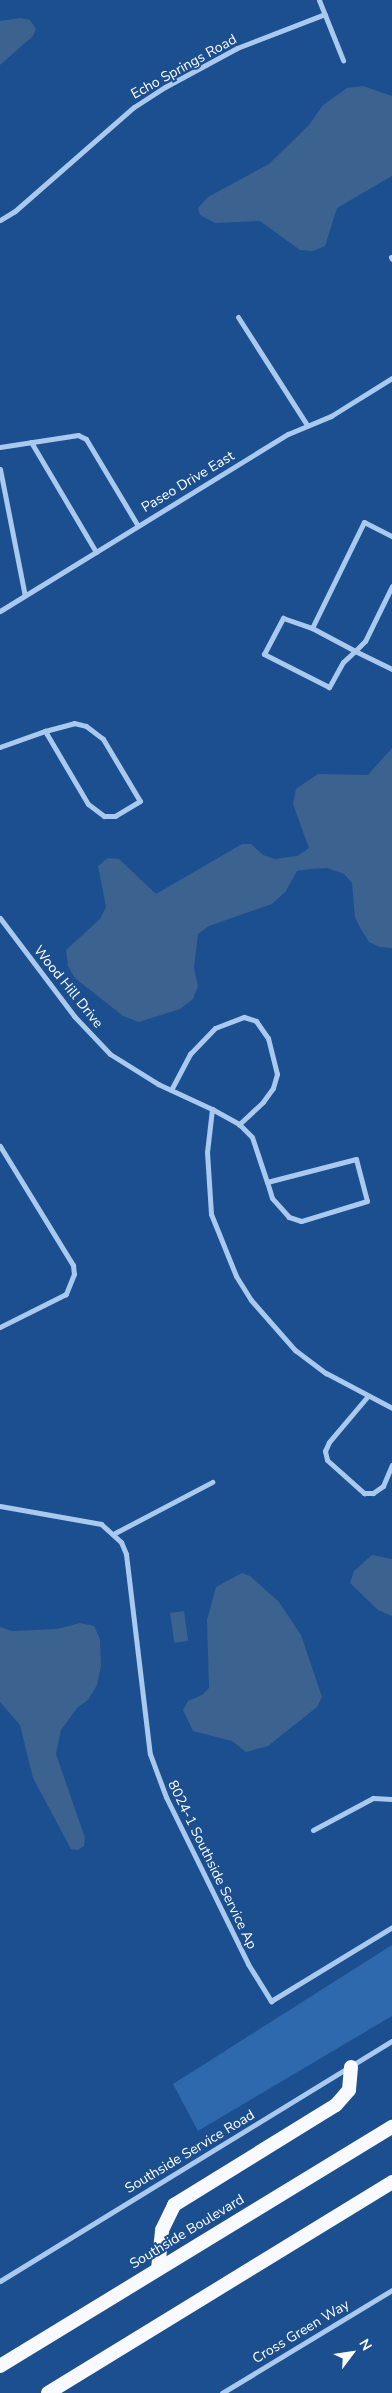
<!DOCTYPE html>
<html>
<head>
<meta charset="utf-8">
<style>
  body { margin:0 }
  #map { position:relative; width:392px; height:2393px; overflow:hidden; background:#1b4f8f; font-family:"Nunito Sans",sans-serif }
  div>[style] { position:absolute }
  .green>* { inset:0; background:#2e69ad }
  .water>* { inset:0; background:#3c6290; transform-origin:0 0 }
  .minor>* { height:5px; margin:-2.5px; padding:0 2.5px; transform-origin:2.5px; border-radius:2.5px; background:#a9c9ee }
  .trunk>* { height:14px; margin:-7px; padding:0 7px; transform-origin:7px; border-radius:7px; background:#f8faff }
  span { translate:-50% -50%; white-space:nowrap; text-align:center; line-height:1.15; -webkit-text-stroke:4px #1b4f8f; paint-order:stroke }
  .street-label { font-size:14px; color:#fff }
  .north { position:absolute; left:327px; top:2328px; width:50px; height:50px; -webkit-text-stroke:4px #1b4f8f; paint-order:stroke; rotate:59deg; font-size:14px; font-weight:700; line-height:20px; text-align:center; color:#fff }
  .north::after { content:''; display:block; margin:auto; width:18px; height:22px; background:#fff; clip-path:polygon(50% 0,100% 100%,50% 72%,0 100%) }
</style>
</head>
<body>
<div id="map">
  <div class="green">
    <div style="clip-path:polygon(392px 1945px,392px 2016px,198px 2131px,173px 2084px)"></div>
  </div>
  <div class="water">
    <div style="clip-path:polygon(21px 18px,30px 20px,36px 29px,33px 36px,0 65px,0 21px)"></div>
    <div style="clip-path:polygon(363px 86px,392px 96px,392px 176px,337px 208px,325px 246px,313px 251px,300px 250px,260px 221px,215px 223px,200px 215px,198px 208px,208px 197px,269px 164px,309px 125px,323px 105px,347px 88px)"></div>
    <div style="clip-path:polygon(392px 748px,392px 948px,380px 947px,369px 942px,362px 931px,355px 917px,352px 883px,344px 874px,327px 868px,310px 869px,297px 871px,286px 891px,272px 904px,209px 926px,198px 934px,194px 968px,198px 986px,193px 999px,180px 1009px,139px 1022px,123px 1016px,75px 978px,68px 966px,66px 950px,100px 919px,106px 907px,98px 866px,108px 858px,119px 859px,156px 894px,242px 844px,251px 844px,263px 855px,275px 859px,297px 856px,309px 848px,293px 804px,296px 789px,318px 774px,368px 775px)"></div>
    <div style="clip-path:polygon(372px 1555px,392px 1559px,392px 1616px,378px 1610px,350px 1583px,354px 1571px)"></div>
    <div style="clip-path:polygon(242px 1573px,250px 1576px,279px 1602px,301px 1635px,322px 1697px,317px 1707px,268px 1746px,246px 1752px,232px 1741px,193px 1731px,183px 1710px,188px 1701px,202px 1695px,209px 1688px,207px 1620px,216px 1587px)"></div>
    <div style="left:184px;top:1611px;width:30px;height:14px;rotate:82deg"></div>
    <div style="clip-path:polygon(80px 1623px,94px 1626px,100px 1639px,101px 1666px,97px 1685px,88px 1700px,77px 1708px,61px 1730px,56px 1754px,85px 1838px,84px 1846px,78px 1850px,71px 1849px,33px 1778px,20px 1725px,0 1702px,0 1627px,12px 1631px,57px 1629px)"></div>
  </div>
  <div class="minor">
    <div style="left:319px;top:0;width:65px;rotate:68.2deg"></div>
    <div style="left:0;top:220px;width:17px;rotate:-31deg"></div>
    <div style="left:15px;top:211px;width:158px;rotate:-41.2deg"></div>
    <div style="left:134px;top:107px;width:37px;rotate:-33deg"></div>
    <div style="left:165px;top:87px;width:82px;rotate:-28.4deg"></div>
    <div style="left:237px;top:48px;width:94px;rotate:-21.1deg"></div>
    <div style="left:391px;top:257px;width:2px;rotate:63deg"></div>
    <div style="left:238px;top:317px;width:128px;rotate:57.4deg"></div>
    <div style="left:31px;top:442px;width:128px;rotate:59.4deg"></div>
    <div style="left:0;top:447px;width:79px;rotate:-8.7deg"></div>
    <div style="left:78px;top:435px;width:9px;rotate:27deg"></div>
    <div style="left:86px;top:439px;width:101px;rotate:59.1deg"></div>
    <div style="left:0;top:469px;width:129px;rotate:78.9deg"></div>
    <div style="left:392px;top:586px;width:61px;rotate:116.1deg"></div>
    <div style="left:365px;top:641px;width:14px;rotate:135deg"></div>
    <div style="left:355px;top:651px;width:16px;rotate:137deg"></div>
    <div style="left:343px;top:662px;width:29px;rotate:119deg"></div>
    <div style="left:329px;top:687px;width:73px;rotate:-153.1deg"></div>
    <div style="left:264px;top:654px;width:41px;rotate:-62.2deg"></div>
    <div style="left:283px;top:618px;width:31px;rotate:19deg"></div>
    <div style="left:312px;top:628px;width:49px;rotate:28.1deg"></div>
    <div style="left:355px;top:651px;width:41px;rotate:25.9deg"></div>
    <div style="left:0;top:611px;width:338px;rotate:-31.6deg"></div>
    <div style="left:288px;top:434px;width:47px;rotate:-22.7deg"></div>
    <div style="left:331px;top:416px;width:72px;rotate:-31.9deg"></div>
    <div style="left:312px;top:628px;width:118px;rotate:-63.9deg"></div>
    <div style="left:364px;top:522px;width:31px;rotate:27deg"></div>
    <div style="left:74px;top:723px;width:12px;rotate:14deg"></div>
    <div style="left:86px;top:726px;width:21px;rotate:37deg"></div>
    <div style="left:103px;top:739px;width:72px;rotate:59.2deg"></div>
    <div style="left:140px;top:801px;width:29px;rotate:149deg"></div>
    <div style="left:115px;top:816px;width:11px;rotate:180deg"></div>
    <div style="left:104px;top:816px;width:20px;rotate:-143deg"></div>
    <div style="left:88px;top:804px;width:85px;rotate:-120.5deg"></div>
    <div style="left:45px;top:731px;width:30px;rotate:-15deg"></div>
    <div style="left:0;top:747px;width:48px;rotate:-19.6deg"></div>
    <div style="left:0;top:918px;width:123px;rotate:52.9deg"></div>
    <div style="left:74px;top:1016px;width:52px;rotate:46.5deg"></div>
    <div style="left:110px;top:1054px;width:57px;rotate:32deg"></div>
    <div style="left:158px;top:1084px;width:60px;rotate:24.8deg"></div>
    <div style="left:212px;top:1109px;width:43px;rotate:96.6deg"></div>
    <div style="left:207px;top:1152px;width:62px;rotate:86.3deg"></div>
    <div style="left:211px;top:1214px;width:67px;rotate:68deg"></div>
    <div style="left:236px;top:1276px;width:28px;rotate:58deg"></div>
    <div style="left:251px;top:1300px;width:67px;rotate:48.7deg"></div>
    <div style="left:295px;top:1350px;width:39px;rotate:37deg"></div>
    <div style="left:326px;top:1373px;width:75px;rotate:27.9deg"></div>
    <div style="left:171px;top:1090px;width:41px;rotate:-62.2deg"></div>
    <div style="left:190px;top:1054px;width:36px;rotate:-46deg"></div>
    <div style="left:215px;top:1028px;width:31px;rotate:-21deg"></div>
    <div style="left:244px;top:1017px;width:13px;rotate:18deg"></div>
    <div style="left:256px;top:1021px;width:21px;rotate:55deg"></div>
    <div style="left:268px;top:1038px;width:37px;rotate:76deg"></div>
    <div style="left:277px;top:1074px;width:15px;rotate:106deg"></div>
    <div style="left:273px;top:1088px;width:17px;rotate:126deg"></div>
    <div style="left:263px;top:1102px;width:33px;rotate:137deg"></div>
    <div style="left:212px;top:1109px;width:31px;rotate:29deg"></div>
    <div style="left:239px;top:1124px;width:18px;rotate:45deg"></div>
    <div style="left:252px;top:1137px;width:47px;rotate:71.6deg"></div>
    <div style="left:0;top:1146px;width:140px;rotate:58.5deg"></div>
    <div style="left:73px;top:1265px;width:9px;rotate:84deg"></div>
    <div style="left:74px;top:1274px;width:22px;rotate:112deg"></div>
    <div style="left:66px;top:1294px;width:74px;rotate:153.4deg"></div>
    <div style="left:356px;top:1159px;width:43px;rotate:75.3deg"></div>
    <div style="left:367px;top:1201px;width:69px;rotate:163.1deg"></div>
    <div style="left:301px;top:1221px;width:13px;rotate:-162deg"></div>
    <div style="left:289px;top:1217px;width:25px;rotate:-132deg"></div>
    <div style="left:272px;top:1198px;width:17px;rotate:-107deg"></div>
    <div style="left:267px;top:1182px;width:92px;rotate:-14.5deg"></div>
    <div style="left:367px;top:1397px;width:59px;rotate:130.2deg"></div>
    <div style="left:329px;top:1442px;width:10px;rotate:114deg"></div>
    <div style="left:325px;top:1451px;width:9px;rotate:77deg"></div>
    <div style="left:327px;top:1460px;width:50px;rotate:41.7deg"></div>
    <div style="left:364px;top:1493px;width:9px"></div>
    <div style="left:373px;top:1493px;width:12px;rotate:-35deg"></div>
    <div style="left:383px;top:1486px;width:23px;rotate:-67deg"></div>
    <div style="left:0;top:1506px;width:103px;rotate:10.1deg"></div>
    <div style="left:101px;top:1524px;width:27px;rotate:42deg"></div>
    <div style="left:121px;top:1542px;width:13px;rotate:67deg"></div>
    <div style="left:126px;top:1554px;width:201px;rotate:83.2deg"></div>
    <div style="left:150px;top:1754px;width:46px;rotate:69.6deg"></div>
    <div style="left:166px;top:1797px;width:186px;rotate:63.8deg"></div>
    <div style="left:248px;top:1964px;width:44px;rotate:58.1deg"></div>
    <div style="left:271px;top:2001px;width:142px;rotate:-31.4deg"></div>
    <div style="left:115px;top:1533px;width:110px;rotate:-27.7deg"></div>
    <div style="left:313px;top:1830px;width:68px;rotate:-28.1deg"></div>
    <div style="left:373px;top:1798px;width:19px;rotate:3deg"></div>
    <div style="left:0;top:2281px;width:460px;rotate:-31.5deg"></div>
    <div style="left:222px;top:2393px;width:199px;rotate:-31.2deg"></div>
  </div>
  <div class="trunk">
    <div style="left:158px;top:2269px;width:39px;rotate:-84deg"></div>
    <div style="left:162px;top:2230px;width:28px;rotate:-64deg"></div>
    <div style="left:174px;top:2205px;width:190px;rotate:-31.7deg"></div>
    <div style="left:336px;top:2105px;width:20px;rotate:-49deg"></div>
    <div style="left:349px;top:2090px;width:23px;rotate:-85deg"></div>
    <div style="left:0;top:2366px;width:459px;rotate:-31.4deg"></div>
    <div style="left:48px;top:2393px;width:404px;rotate:-31.5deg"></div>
  </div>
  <div class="street-label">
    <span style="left:184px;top:67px;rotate:-29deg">Echo Springs Road</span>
    <span style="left:188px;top:482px;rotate:-31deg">Paseo Drive East</span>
    <span style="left:68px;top:987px;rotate:51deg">Wood Hill Drive</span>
    <span style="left:212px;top:1865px;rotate:64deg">8024-1 Southside Service Ap</span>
    <span style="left:190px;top:2152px;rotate:-31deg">Southside Service Road</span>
    <span style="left:187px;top:2232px;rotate:-31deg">Southside Boulevard</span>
    <span style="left:301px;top:2332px;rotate:-31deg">Cross Green Way</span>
  </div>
  <div class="north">N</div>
</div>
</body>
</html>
